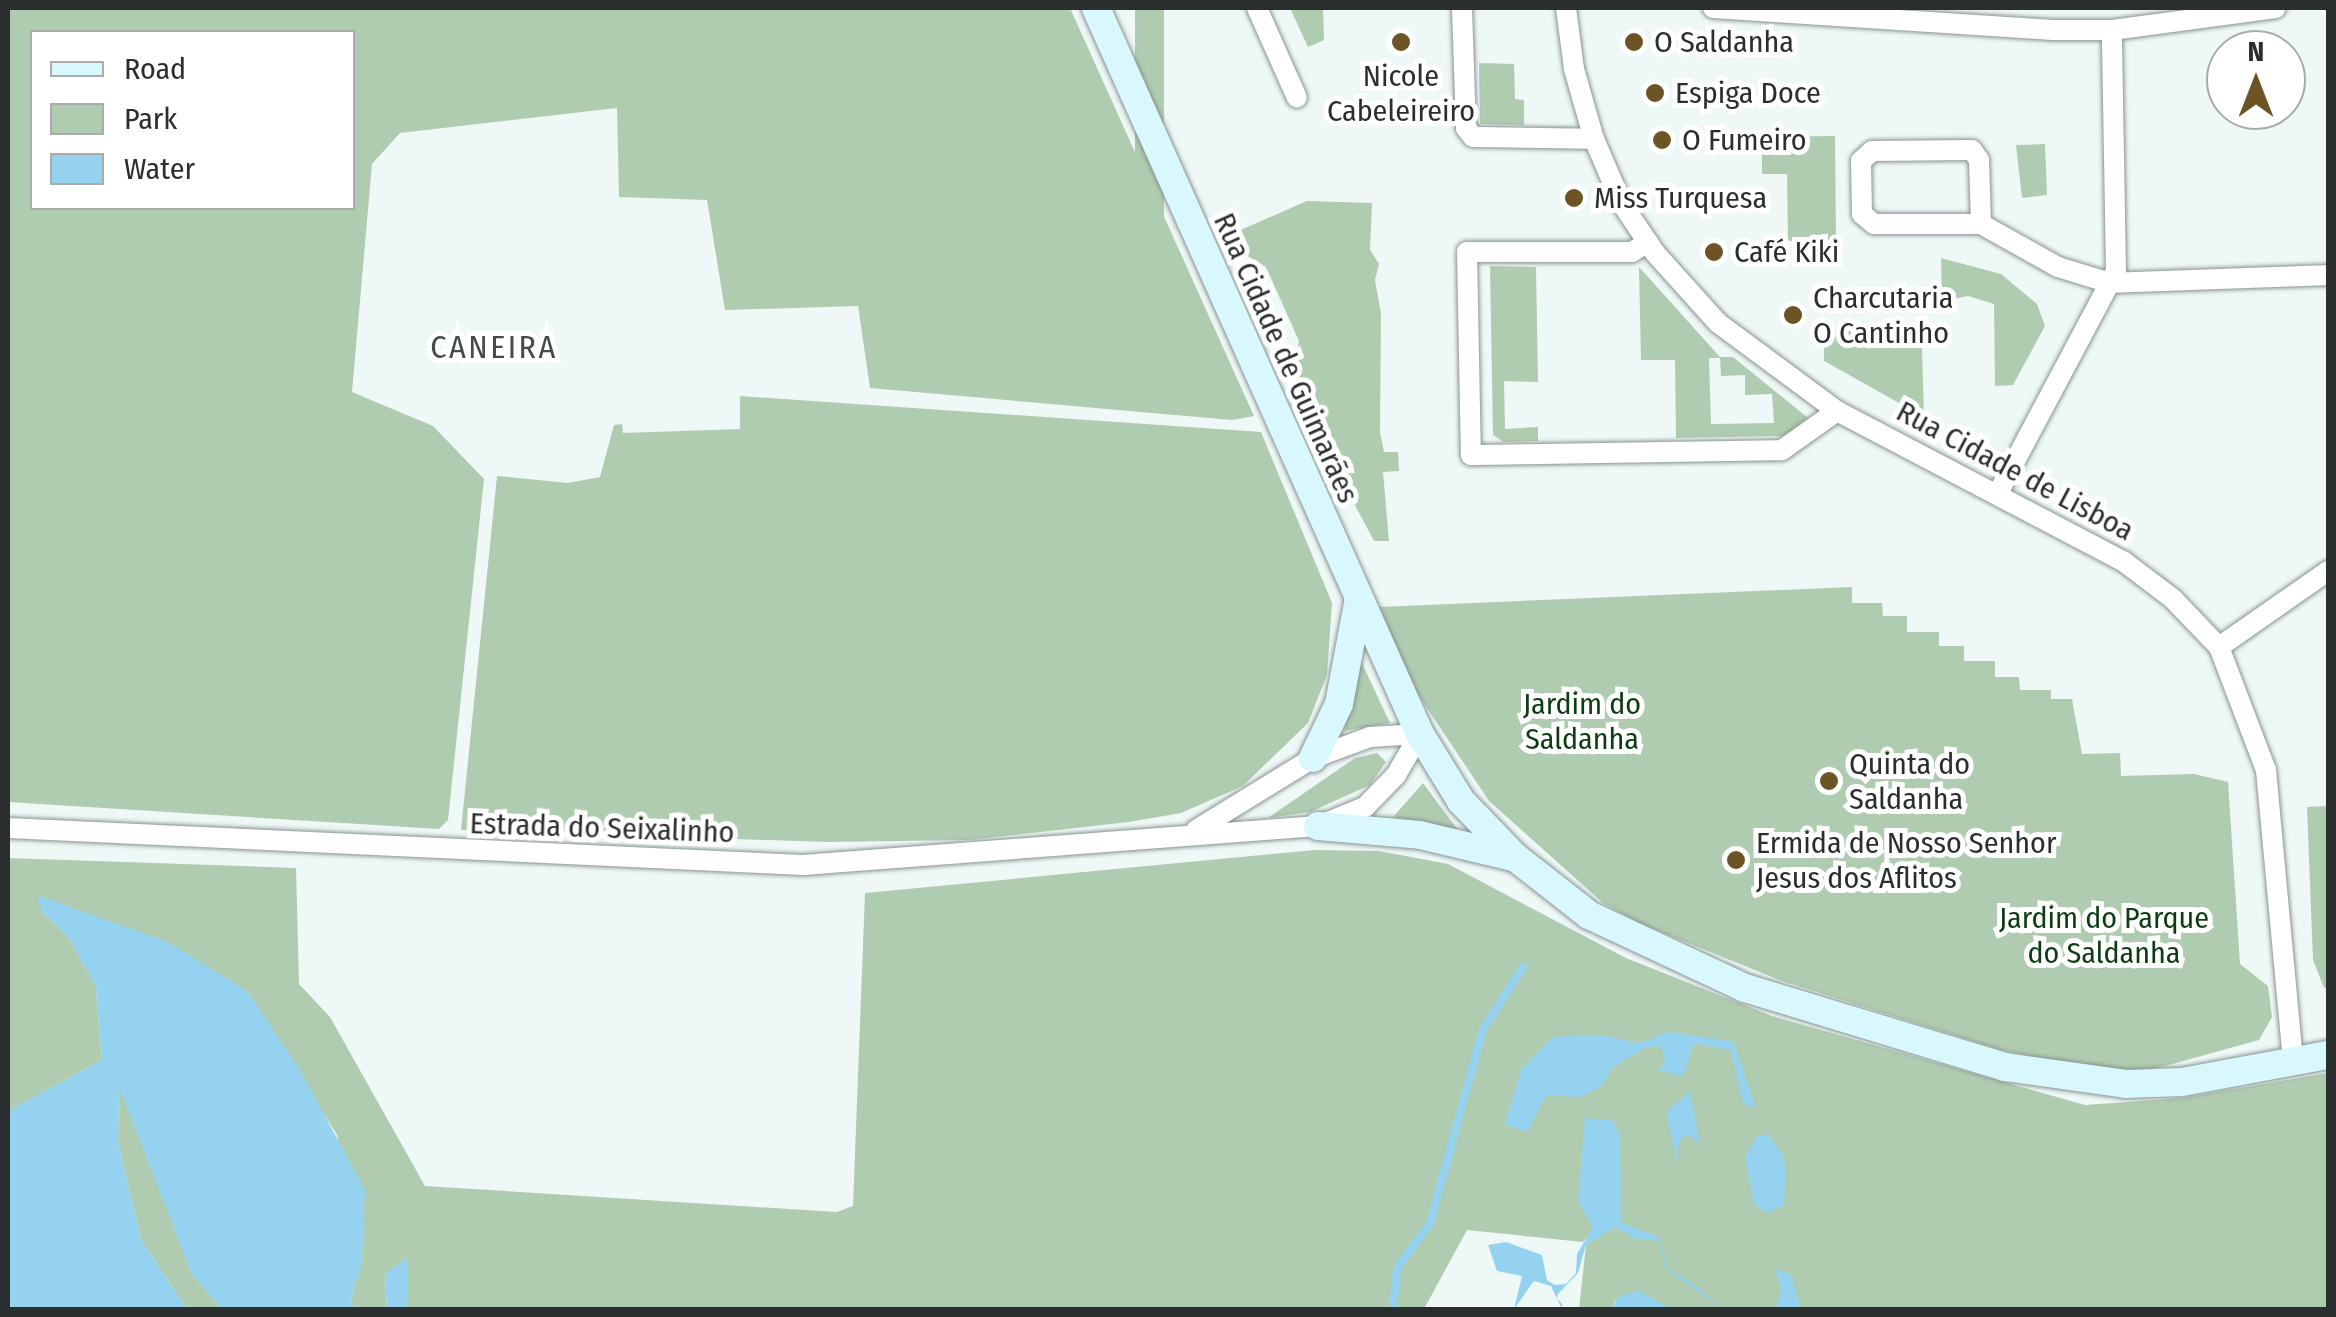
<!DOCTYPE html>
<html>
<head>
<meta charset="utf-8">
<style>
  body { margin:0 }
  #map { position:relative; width:2336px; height:1317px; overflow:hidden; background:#edf8f7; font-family:"Fira Sans Condensed",sans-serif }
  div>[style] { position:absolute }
  .green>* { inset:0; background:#b0ccb0; transform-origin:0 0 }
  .water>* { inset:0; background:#94d2f0 }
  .stream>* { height:8px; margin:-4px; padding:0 4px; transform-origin:4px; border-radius:4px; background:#94d2f0 }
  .roads { filter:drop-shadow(0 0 2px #899391) drop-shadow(0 0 2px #899391) }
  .street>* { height:20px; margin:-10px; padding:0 10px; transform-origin:10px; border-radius:10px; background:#fff }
  .secondary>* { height:28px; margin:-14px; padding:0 14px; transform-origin:14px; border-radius:14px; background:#d9f8fd }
  .dots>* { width:28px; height:28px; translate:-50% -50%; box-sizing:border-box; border:5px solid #fff; border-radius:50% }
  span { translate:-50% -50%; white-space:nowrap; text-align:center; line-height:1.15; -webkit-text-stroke:10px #fff; paint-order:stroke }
  .poi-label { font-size:30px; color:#2a2e2e }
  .left { translate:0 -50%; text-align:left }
  .street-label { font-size:30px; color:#2a2e2e }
  .park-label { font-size:30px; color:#0e3d13 }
  .neighbourhood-label { font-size:32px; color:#434c4b; letter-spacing:2.5px }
  .frame { position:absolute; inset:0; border:10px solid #2a2e2e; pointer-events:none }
  .legend { position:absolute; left:30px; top:30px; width:325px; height:180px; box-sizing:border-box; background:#fff; border:2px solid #aaabab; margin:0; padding:12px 18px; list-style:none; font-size:30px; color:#2a2e2e }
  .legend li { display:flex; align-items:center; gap:20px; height:50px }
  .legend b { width:50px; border:2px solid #aaabab }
  .north { position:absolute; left:2206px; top:30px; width:100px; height:100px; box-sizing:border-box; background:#fff; border:2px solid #aaabab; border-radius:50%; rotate:0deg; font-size:28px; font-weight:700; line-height:40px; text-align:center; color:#2a2e2e }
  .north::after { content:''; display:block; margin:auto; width:35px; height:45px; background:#6d5425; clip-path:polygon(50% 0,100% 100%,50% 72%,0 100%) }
</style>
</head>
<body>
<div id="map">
  <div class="green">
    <div style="clip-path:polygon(evenodd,8px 8px,1070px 8px,1254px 416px,1232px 420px,870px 388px,858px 306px,725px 310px,707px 200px,619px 197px,617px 108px,400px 133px,372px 164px,352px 392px,433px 426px,484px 479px,448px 820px,439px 829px,8px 802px,8px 8px,352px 32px,352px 208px,32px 208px,32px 32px,352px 32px)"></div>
    <div style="left:1135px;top:8px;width:29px;height:231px"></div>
    <div style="clip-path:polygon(1290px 8px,1323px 8px,1324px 40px,1308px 47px)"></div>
    <div style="clip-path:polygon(1479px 63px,1514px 64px,1515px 99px,1524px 100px,1524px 125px,1480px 124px)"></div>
    <div style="clip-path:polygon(1835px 136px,1836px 240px,1788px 241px,1787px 174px,1762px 174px,1762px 137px)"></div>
    <div style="clip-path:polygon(2045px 144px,2047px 195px,2022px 198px,2016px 145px)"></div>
    <div style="clip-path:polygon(1307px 201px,1372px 203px,1370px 250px,1379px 264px,1375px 280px,1381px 314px,1380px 432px,1384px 452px,1398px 452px,1399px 471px,1383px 472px,1389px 541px,1374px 541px,1356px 507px,1294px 364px,1299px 341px,1266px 267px,1246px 255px,1236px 232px)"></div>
    <div style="clip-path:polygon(1941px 258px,2001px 274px,2037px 304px,2045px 326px,2013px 385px,1995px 386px,1994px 304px,1968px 296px,1942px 301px)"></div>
    <div style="clip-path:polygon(1490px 266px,1536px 267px,1538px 382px,1504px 381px,1505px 429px,1538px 427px,1538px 441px,1504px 442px,1493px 435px)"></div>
    <div style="clip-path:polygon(evenodd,1639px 267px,1720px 357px,1733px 357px,1808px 418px,1784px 436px,1676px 438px,1675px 360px,1641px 360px,1639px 267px,1709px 358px,1720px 358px,1721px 376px,1745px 375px,1745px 395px,1772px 394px,1774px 423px,1711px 424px,1709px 358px)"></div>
    <div style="clip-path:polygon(1905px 328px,1922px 348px,1924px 417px,1824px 361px,1824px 330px)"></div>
    <div style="clip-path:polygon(740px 396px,1261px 432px,1332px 603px,1327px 675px,1308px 723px,1243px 786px,1181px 813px,1129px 822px,968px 840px,827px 842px,461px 830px,497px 476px,568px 483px,600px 477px,614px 425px,622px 424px,623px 433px,740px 429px)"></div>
    <div style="clip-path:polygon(1852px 587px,1852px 603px,1882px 603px,1883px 616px,1907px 616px,1907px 632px,1939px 632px,1939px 646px,1964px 646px,1964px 661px,1995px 661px,1995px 677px,2019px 677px,2020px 690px,2051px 690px,2051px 699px,2072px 699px,2082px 754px,2120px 753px,2121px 776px,2194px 774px,2228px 782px,2240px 964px,2268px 986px,2272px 1017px,2259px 1040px,2147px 1071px,2101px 1070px,2001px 1050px,1782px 981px,1639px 923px,1603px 903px,1489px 801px,1415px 690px,1379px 607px)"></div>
    <div style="clip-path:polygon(1360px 659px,1390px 723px,1344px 731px)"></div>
    <div style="clip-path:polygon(1377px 753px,1386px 762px,1370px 785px,1310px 812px,1268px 818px,1355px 758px)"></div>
    <div style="clip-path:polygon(1423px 783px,1458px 830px,1393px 817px)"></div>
    <div style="clip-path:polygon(2328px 806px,2328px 988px,2324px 988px,2313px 960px,2307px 807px)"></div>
    <div style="clip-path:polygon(1315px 850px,1379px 851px,1448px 864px,1626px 958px,1772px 1016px,2085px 1105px,2182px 1098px,2328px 1073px,2328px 1309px,1670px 1310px,1616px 1300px,1612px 1309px,1579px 1309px,1586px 1245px,1602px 1230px,1593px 1229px,1583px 1242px,1467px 1230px,1424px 1309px,408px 1309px,408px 1258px,385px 1274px,387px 1309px,355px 1309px,351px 1300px,362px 1260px,337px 1135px,248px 992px,42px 912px,69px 938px,96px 987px,102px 1060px,8px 1111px,8px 858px,296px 868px,299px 984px,330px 1017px,425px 1186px,837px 1212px,853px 1206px,865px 893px)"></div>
    <div style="clip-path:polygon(119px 1083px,192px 1274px,222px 1309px,187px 1309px,141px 1240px,118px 1142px)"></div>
  </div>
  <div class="water">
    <div style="clip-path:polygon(37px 895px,170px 943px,248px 992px,300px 1070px,365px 1190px,362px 1260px,351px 1300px,355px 1309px,222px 1309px,192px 1274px,119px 1087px,118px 1142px,141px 1240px,187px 1309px,8px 1309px,8px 1111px,102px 1060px,96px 987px,69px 938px,42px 912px)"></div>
    <div style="clip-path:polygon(1668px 1032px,1733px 1041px,1756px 1108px,1743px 1104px,1731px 1050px,1694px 1043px,1683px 1076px,1659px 1071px,1665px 1060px,1660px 1046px,1644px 1048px,1611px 1069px,1601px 1087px,1579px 1097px,1546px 1095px,1527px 1132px,1505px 1124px,1522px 1068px,1552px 1037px,1601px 1035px,1639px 1043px)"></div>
    <div style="clip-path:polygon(1690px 1091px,1703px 1158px,1699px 1142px,1685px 1134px,1676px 1150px,1678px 1156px,1678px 1168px,1666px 1112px)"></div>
    <div style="clip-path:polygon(1585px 1118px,1611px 1120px,1620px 1133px,1621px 1223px,1659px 1237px,1669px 1270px,1693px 1284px,1724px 1309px,1668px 1271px,1658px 1239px,1636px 1239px,1615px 1227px,1586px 1245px,1578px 1273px,1558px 1294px,1557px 1298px,1562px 1304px,1562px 1309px,1551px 1286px,1534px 1281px,1514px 1309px,1522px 1276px,1497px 1271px,1488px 1245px,1506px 1242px,1542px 1255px,1547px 1280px,1555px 1285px,1566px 1284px,1576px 1273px,1577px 1254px,1593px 1227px,1578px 1201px)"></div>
    <div style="clip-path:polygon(1768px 1134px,1784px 1157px,1786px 1177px,1783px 1205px,1766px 1213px,1754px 1204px,1745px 1156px,1757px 1136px)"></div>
    <div style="clip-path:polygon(408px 1257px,408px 1309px,387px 1309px,385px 1274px)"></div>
    <div style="clip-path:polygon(1775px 1269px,1791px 1275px,1801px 1309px,1776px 1309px,1781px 1291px)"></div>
    <div style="clip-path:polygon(1639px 1291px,1668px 1307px,1670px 1309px,1612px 1309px,1619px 1296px)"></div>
  </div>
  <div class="stream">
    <div style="left:1393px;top:1310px;width:42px;rotate:-84.6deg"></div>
    <div style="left:1397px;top:1268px;width:56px;rotate:-53.7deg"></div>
    <div style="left:1430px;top:1223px;width:201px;rotate:-74.7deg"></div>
    <div style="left:1483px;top:1029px;width:74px;rotate:-57.2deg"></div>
  </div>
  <div class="roads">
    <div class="street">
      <div style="left:1257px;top:8px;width:98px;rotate:66deg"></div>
      <div style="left:1462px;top:8px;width:120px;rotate:88.1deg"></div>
      <div style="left:1466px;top:128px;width:11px;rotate:52deg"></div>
      <div style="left:1473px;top:137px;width:121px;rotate:0.9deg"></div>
      <div style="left:1566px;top:8px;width:62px;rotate:82.5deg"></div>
      <div style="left:1574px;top:69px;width:73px;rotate:74.1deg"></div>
      <div style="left:1594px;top:139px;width:71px;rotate:66.7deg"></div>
      <div style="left:1622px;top:204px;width:59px;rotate:56deg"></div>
      <div style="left:1655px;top:253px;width:94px;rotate:48deg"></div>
      <div style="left:1718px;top:323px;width:148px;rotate:36.5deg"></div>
      <div style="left:1837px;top:411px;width:323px;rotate:27.7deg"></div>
      <div style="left:2123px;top:561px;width:63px;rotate:37.2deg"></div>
      <div style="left:2173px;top:599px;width:66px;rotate:46.2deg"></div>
      <div style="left:2219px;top:647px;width:132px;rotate:69.1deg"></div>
      <div style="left:2266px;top:770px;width:294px;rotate:84.7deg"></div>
      <div style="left:1713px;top:8px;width:341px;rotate:3.7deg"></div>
      <div style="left:2053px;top:30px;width:59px"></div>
      <div style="left:2112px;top:30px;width:165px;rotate:-7.6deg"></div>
      <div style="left:1972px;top:150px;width:12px;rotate:55deg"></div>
      <div style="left:1979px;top:160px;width:64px;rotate:88.2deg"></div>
      <div style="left:1981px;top:224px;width:107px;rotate:180deg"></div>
      <div style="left:1874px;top:224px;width:16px;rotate:-140deg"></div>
      <div style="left:1862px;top:214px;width:53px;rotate:-91.1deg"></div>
      <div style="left:1861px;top:161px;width:15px;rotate:-42deg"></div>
      <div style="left:1872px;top:151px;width:100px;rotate:-0.6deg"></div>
      <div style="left:1981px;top:224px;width:88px;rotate:29.2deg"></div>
      <div style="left:2058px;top:267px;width:54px;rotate:17.1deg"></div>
      <div style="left:2110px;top:283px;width:218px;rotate:-2.1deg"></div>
      <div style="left:1648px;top:242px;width:19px;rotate:148deg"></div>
      <div style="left:1632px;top:252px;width:165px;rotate:180deg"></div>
      <div style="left:1467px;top:252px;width:203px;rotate:88.9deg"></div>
      <div style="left:1471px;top:455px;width:311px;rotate:-0.9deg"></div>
      <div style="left:1782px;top:450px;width:67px;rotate:-35.3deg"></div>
      <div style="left:1998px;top:493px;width:251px;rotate:-62deg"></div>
      <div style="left:2116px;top:271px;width:241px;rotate:-91deg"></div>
      <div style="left:2219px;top:647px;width:133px;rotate:-34.9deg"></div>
      <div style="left:8px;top:828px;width:796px;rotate:2.66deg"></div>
      <div style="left:803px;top:865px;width:516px;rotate:-4.33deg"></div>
      <div style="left:1318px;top:826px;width:51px;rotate:-22deg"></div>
      <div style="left:1365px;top:807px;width:45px;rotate:-45.9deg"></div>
      <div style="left:1396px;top:775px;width:48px;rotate:-59.7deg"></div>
      <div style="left:1196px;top:830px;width:137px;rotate:-31.6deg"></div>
      <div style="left:1313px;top:758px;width:61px;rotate:-20.2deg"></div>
      <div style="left:1370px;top:737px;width:50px;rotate:-3.4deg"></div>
    </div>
    <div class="secondary">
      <div style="left:1096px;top:8px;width:795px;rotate:65.95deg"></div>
      <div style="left:1420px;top:734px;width:79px;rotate:58.5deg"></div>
      <div style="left:1461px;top:801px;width:78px;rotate:46deg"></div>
      <div style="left:1515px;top:857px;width:94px;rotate:38.1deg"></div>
      <div style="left:1589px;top:915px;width:172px;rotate:25.1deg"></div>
      <div style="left:1745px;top:988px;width:272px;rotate:16.9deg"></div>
      <div style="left:2005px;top:1067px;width:122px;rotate:8deg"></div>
      <div style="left:2126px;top:1084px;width:56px;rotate:-2deg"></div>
      <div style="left:2182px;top:1082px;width:148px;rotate:-10.5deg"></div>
      <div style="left:1313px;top:758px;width:60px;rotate:-64.3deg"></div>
      <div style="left:1339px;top:704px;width:103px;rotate:-79.3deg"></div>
      <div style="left:1318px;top:826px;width:102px;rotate:5deg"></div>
      <div style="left:1420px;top:835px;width:96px;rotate:13.3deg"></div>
    </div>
  </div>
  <div class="dots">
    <div style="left:1401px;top:42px;background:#6d5425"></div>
    <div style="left:1634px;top:42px;background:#6d5425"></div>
    <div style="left:1655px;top:93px;background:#6d5425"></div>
    <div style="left:1662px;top:140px;background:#6d5425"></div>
    <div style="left:1574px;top:198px;background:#6d5425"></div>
    <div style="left:1714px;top:252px;background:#6d5425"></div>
    <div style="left:1793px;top:315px;background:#6d5425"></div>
    <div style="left:1829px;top:781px;background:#6d5425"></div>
    <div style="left:1736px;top:860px;background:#6d5425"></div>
  </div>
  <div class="poi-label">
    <span class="left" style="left:1654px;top:42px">O Saldanha</span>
    <span style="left:1401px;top:93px">Nicole<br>Cabeleireiro</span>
    <span class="left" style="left:1675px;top:93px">Espiga Doce</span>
    <span class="left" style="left:1682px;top:140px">O Fumeiro</span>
    <span class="left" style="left:1594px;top:198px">Miss Turquesa</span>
    <span class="left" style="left:1734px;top:252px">Café Kiki</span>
    <span class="left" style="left:1813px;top:315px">Charcutaria<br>O Cantinho</span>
    <span class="left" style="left:1849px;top:781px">Quinta do<br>Saldanha</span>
    <span class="left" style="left:1756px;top:860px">Ermida de Nosso Senhor<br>Jesus dos Aflitos</span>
  </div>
  <div class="street-label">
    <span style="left:1286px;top:358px;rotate:66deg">Rua Cidade de Guimarães</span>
    <span style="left:2015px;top:471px;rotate:28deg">Rua Cidade de Lisboa</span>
    <span style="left:602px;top:828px;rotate:2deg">Estrada do Seixalinho</span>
  </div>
  <div class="park-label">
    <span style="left:1582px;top:721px">Jardim do<br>Saldanha</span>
    <span style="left:2104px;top:935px">Jardim do Parque<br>do Saldanha</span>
  </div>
  <div class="neighbourhood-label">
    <span style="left:494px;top:347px">CANEIRA</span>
  </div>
  <div class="frame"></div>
  <ul class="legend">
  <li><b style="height:12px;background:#d9f8fd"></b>Road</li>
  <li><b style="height:28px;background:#b0ccb0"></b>Park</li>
  <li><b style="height:28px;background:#94d2f0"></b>Water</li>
  </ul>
  <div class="north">N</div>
</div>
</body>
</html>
